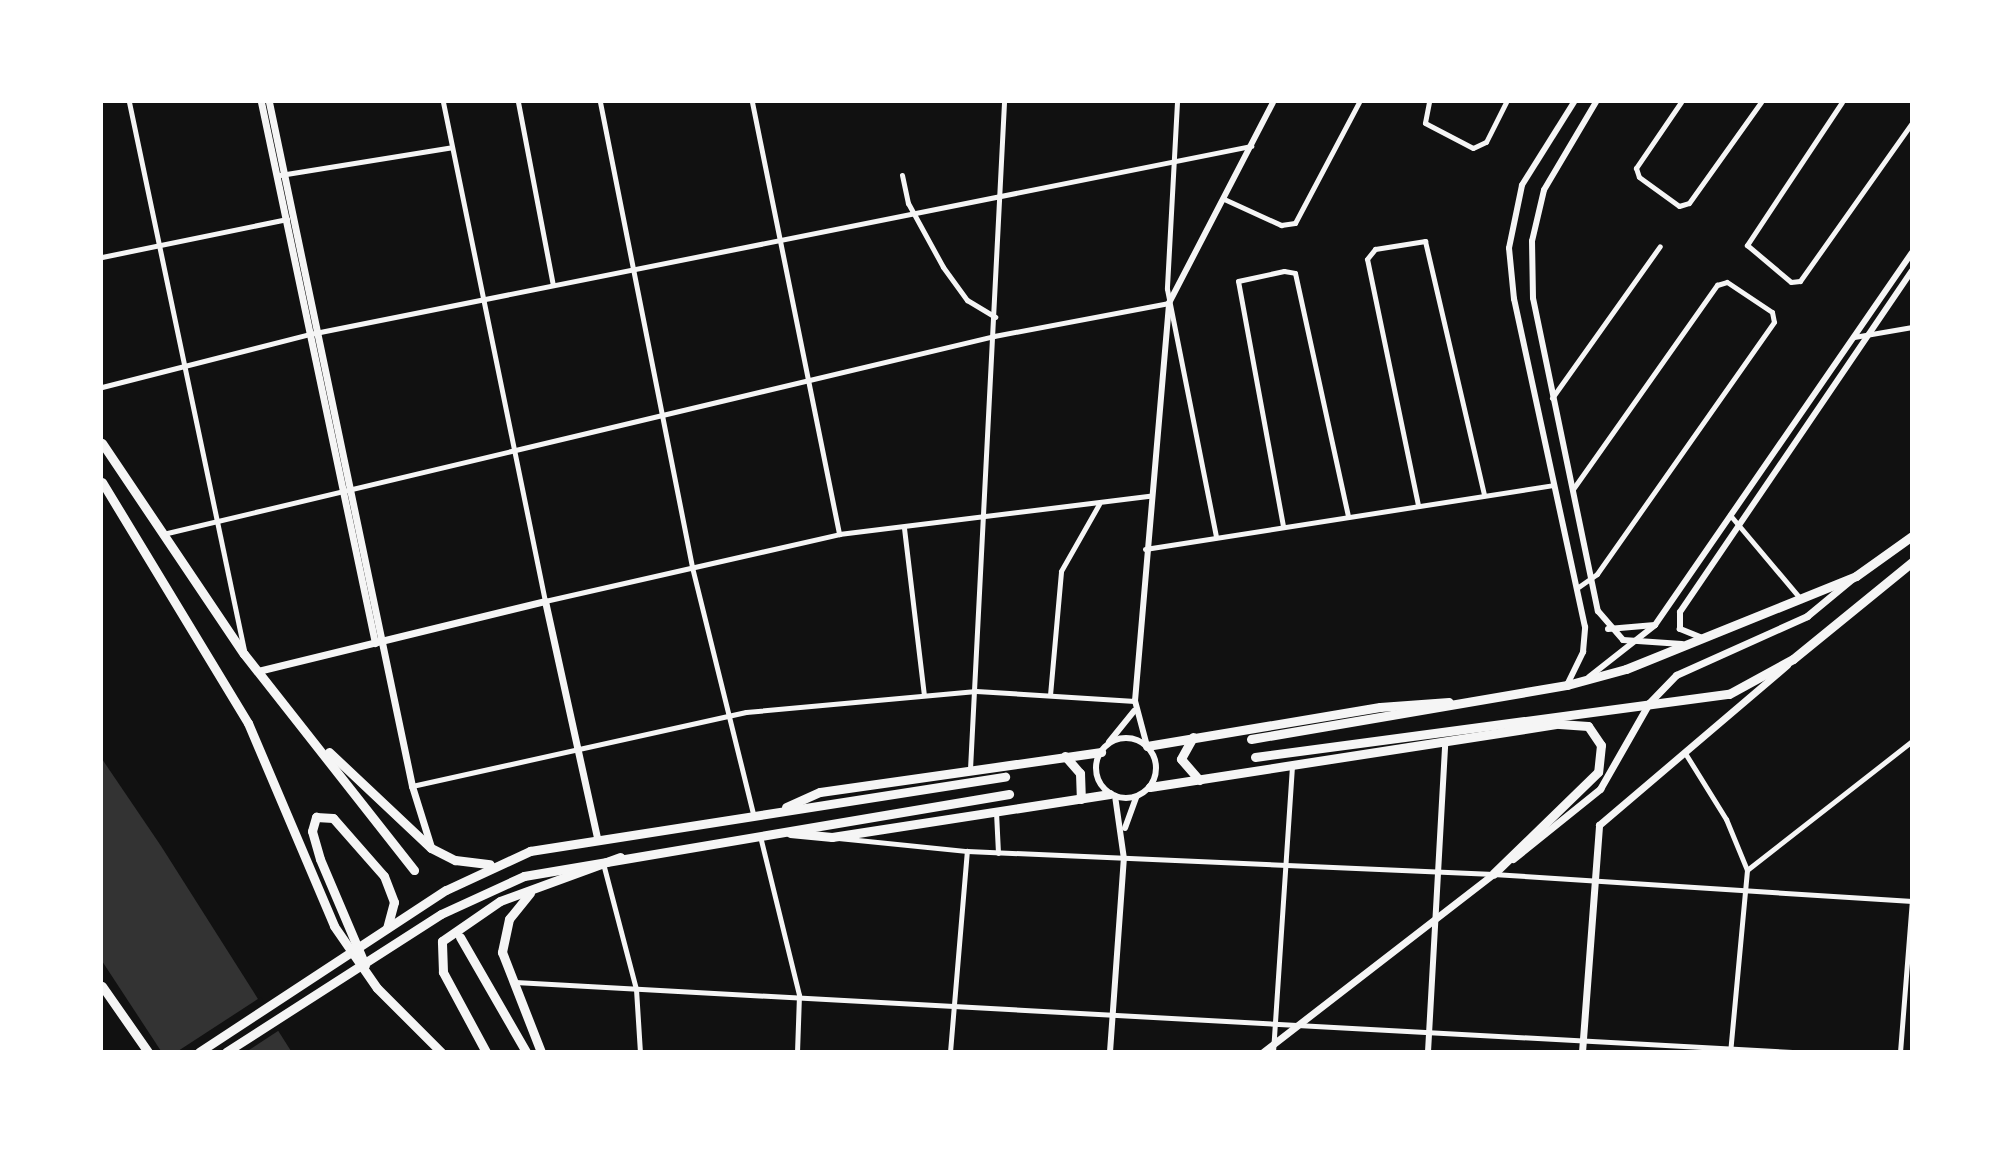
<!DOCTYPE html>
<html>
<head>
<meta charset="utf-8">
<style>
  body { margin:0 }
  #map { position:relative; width:2013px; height:1153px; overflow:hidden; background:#111; font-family:"Archivo Narrow",sans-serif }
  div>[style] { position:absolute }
  .water>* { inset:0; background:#333 }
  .pier>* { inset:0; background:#111 }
  .minor>* { height:5px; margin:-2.5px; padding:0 2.5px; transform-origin:2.5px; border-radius:2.5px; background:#f5f5f5 }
  .tertiary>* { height:6px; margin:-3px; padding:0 3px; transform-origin:3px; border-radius:3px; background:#f5f5f5 }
  .tertiary>.ring { margin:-3px; padding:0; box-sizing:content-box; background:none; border:6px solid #f5f5f5; border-radius:50% }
  .secondary>* { height:7px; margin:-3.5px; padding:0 3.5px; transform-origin:3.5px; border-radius:3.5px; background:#f5f5f5 }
  .trunk>* { height:9px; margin:-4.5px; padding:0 4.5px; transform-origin:4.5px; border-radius:4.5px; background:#f5f5f5 }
  span { translate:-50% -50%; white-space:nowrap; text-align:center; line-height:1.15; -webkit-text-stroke:7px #fff; paint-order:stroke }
  .frame { position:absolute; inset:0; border:103px solid #fff; pointer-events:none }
</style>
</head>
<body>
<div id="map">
  <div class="water">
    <div style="clip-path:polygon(102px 759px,161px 846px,291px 1051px,161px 1051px,102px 961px)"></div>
  </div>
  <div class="pier">
    <div style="clip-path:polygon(261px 997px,281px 1029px,246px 1052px,178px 1051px)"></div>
  </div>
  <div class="minor">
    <div style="left:129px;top:102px;width:560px;rotate:78.15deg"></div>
    <div style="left:443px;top:102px;width:509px;rotate:78.45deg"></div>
    <div style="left:545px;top:601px;width:302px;rotate:-12.8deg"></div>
    <div style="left:839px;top:534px;width:313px;rotate:-7deg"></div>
    <div style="left:518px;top:102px;width:186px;rotate:79.2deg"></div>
    <div style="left:600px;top:102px;width:474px;rotate:78.8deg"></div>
    <div style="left:692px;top:567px;width:254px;rotate:76.1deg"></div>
    <div style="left:752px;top:102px;width:441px;rotate:78.6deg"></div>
    <div style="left:1177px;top:102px;width:187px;rotate:93.1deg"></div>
    <div style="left:1167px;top:289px;width:253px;rotate:78.8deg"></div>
    <div style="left:1429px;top:102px;width:21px;rotate:101deg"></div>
    <div style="left:1425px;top:123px;width:54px;rotate:27.5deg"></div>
    <div style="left:1473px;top:148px;width:14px;rotate:-25deg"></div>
    <div style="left:1486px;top:142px;width:45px;rotate:-63.4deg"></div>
    <div style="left:1681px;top:102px;width:80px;rotate:124.3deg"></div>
    <div style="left:1636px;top:168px;width:9px;rotate:72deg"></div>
    <div style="left:1639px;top:177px;width:49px;rotate:35.9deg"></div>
    <div style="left:1679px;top:206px;width:10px;rotate:-17deg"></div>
    <div style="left:1689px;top:203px;width:124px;rotate:-54.5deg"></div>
    <div style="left:1842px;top:102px;width:172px;rotate:123.6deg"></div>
    <div style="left:1747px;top:245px;width:57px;rotate:40.1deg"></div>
    <div style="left:1791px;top:282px;width:9px;rotate:-6deg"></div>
    <div style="left:1800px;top:281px;width:194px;rotate:-54.7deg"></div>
    <div style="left:280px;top:175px;width:174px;rotate:-9.2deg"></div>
    <div style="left:902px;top:175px;width:29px;rotate:78deg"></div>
    <div style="left:908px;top:203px;width:73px;rotate:61.3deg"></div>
    <div style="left:943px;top:267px;width:41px;rotate:54deg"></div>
    <div style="left:967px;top:300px;width:33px;rotate:31deg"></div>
    <div style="left:1224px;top:199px;width:63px;rotate:24.5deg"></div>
    <div style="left:1281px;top:225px;width:14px;rotate:-8deg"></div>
    <div style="left:1295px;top:223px;width:137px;rotate:-62.1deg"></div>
    <div style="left:102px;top:257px;width:189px;rotate:-11.6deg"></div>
    <div style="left:1854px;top:337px;width:59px;rotate:-9.8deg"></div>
    <div style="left:102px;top:387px;width:215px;rotate:-14.3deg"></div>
    <div style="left:310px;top:334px;width:960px;rotate:-11.3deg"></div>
    <div style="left:1552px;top:398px;width:186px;rotate:-54.6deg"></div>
    <div style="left:1573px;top:489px;width:250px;rotate:-54.8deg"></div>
    <div style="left:1717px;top:285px;width:10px;rotate:-17deg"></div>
    <div style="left:1727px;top:282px;width:54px;rotate:33.7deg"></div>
    <div style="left:1772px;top:312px;width:10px;rotate:79deg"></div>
    <div style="left:1774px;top:322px;width:308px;rotate:125.1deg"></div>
    <div style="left:1597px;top:574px;width:24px;rotate:145deg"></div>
    <div style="left:1418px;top:505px;width:251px;rotate:-101.7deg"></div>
    <div style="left:1367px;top:259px;width:13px;rotate:-51deg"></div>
    <div style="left:1375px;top:249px;width:51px;rotate:-9.1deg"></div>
    <div style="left:1425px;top:241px;width:261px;rotate:76.9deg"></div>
    <div style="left:1730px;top:515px;width:107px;rotate:49.9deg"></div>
    <div style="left:1283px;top:526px;width:249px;rotate:-100.4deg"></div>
    <div style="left:1238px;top:281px;width:47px;rotate:-12.3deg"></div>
    <div style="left:1284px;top:271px;width:11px;rotate:10deg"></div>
    <div style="left:1295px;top:273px;width:249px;rotate:77.7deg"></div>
    <div style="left:904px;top:528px;width:168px;rotate:83.2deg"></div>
    <div style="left:163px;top:534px;width:854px;rotate:-13.4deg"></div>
    <div style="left:994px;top:336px;width:178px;rotate:-10.7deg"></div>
    <div style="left:1145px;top:549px;width:413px;rotate:-8.9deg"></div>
    <div style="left:1050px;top:695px;width:124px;rotate:-84.9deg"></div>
    <div style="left:1061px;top:571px;width:77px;rotate:-60.4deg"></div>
    <div style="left:1685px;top:753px;width:78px;rotate:58.2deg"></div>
    <div style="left:1726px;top:819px;width:55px;rotate:67.6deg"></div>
    <div style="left:1747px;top:870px;width:183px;rotate:95.3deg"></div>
    <div style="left:970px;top:769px;width:668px;rotate:-87.08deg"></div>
    <div style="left:412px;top:786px;width:342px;rotate:-12.5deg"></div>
    <div style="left:746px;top:712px;width:231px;rotate:-5.2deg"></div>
    <div style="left:976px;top:691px;width:159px;rotate:3.6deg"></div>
    <div style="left:996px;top:812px;width:41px;rotate:87.2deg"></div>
    <div style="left:760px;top:836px;width:164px;rotate:76.2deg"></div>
    <div style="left:799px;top:995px;width:57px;rotate:92deg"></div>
    <div style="left:838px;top:838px;width:130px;rotate:5.8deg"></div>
    <div style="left:967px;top:851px;width:527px;rotate:2.5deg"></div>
    <div style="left:1493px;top:874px;width:420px;rotate:3.7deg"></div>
    <div style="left:604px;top:867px;width:126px;rotate:75.3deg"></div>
    <div style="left:636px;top:989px;width:63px;rotate:86.4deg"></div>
    <div style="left:1747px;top:870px;width:209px;rotate:-38deg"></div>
    <div style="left:515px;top:982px;width:1279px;rotate:3.14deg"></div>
    <div style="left:950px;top:1052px;width:202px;rotate:-85.2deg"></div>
    <div style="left:1273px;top:1052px;width:285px;rotate:-86.2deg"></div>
    <div style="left:1900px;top:1052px;width:152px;rotate:-85.5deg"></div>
  </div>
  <div class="tertiary">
    <div style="left:1596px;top:102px;width:102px;rotate:120.6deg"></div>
    <div style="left:1544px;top:190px;width:52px;rotate:103.2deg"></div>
    <div style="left:1532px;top:241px;width:57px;rotate:89deg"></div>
    <div style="left:1533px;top:298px;width:320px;rotate:78.3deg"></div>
    <div style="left:1598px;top:611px;width:38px;rotate:49deg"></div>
    <div style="left:1623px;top:640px;width:59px;rotate:3.9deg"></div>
    <div style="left:1608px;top:629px;width:47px;rotate:-4.9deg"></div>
    <div style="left:1700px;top:637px;width:22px;rotate:-158deg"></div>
    <div style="left:1680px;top:629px;width:17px;rotate:-90deg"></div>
    <div style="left:1680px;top:612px;width:412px;rotate:-55.8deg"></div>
    <div style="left:1589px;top:677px;width:84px;rotate:-38.2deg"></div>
    <div style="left:1655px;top:625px;width:452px;rotate:-55.4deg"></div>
    <div style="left:1567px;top:685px;width:37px;rotate:-64deg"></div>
    <div style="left:1583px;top:652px;width:25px;rotate:-85deg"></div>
    <div style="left:1585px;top:627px;width:336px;rotate:-102.2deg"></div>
    <div style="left:1514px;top:299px;width:51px;rotate:-95.6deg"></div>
    <div style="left:1509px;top:248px;width:64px;rotate:-78.3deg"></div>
    <div style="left:1522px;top:185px;width:98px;rotate:-57.9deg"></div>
    <div class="ring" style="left:1096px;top:738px;width:54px;height:54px"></div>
    <div style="left:1109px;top:742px;width:40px;rotate:-51deg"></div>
    <div style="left:1147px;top:746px;width:47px;rotate:-104.9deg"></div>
    <div style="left:1135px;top:701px;width:399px;rotate:-85.1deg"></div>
    <div style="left:1169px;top:303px;width:226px;rotate:-62.6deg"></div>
    <div style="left:1125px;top:828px;width:33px;rotate:-70deg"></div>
    <div style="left:1110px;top:1052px;width:194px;rotate:-85.9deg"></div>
    <div style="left:1124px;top:859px;width:64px;rotate:-98.1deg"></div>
    <div style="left:1428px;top:1052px;width:308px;rotate:-86.8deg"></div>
  </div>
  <div class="secondary">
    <div style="left:261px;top:102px;width:553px;rotate:78.1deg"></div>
    <div style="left:269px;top:102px;width:699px;rotate:78.19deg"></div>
    <div style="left:412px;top:786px;width:64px;rotate:72.7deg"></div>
    <div style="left:258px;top:671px;width:295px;rotate:-13.7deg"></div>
    <div style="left:545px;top:601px;width:242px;rotate:77.6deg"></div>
    <div style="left:1513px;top:859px;width:112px;rotate:-38.8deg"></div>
    <div style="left:1600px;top:789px;width:99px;rotate:-60.3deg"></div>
    <div style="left:1649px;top:703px;width:39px;rotate:-46deg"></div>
    <div style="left:1676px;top:675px;width:144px;rotate:-24.2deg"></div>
    <div style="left:1807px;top:616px;width:60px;rotate:-39.6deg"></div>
    <div style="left:1263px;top:1052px;width:293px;rotate:-37.7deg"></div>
    <div style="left:1582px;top:1052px;width:228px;rotate:-85.7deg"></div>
    <div style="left:1599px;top:825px;width:247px;rotate:-40.4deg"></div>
  </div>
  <div class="trunk">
    <div style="left:102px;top:443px;width:254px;rotate:56.1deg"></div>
    <div style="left:244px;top:654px;width:275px;rotate:51.8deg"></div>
    <div style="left:102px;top:482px;width:282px;rotate:58.8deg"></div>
    <div style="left:248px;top:723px;width:220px;rotate:67deg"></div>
    <div style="left:334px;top:926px;width:75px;rotate:55.3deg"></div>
    <div style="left:377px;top:988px;width:91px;rotate:45deg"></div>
    <div style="left:1193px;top:737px;width:25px;rotate:119deg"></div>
    <div style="left:1181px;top:759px;width:28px;rotate:49deg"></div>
    <div style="left:1251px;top:739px;width:321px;rotate:-9.7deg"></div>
    <div style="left:1567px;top:685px;width:61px;rotate:-15.2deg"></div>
    <div style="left:1626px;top:669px;width:248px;rotate:-22deg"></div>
    <div style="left:1856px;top:576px;width:69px;rotate:-35.5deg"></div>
    <div style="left:1147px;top:746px;width:236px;rotate:-9.5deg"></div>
    <div style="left:1380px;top:707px;width:69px;rotate:-4.1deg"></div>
    <div style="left:329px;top:752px;width:140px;rotate:43.3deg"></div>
    <div style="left:431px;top:848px;width:27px;rotate:27deg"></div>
    <div style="left:455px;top:860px;width:35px;rotate:7deg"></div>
    <div style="left:1065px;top:756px;width:23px;rotate:49deg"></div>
    <div style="left:1080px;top:773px;width:26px;rotate:88deg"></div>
    <div style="left:1255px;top:757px;width:478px;rotate:-7.6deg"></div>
    <div style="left:1729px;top:694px;width:73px;rotate:-28.7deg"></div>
    <div style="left:1793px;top:659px;width:154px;rotate:-39.2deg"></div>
    <div style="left:1150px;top:787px;width:414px;rotate:-8.8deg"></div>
    <div style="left:1559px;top:724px;width:29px;rotate:4deg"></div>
    <div style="left:1588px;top:726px;width:23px;rotate:56deg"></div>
    <div style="left:1601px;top:745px;width:27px;rotate:96deg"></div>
    <div style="left:1598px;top:772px;width:146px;rotate:135.8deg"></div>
    <div style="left:786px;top:807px;width:37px;rotate:-24deg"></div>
    <div style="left:820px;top:792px;width:284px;rotate:-8.1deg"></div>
    <div style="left:790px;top:833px;width:42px;rotate:5.4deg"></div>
    <div style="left:832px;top:837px;width:281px;rotate:-8.8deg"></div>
    <div style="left:530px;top:893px;width:33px;rotate:129deg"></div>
    <div style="left:509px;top:919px;width:34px;rotate:102deg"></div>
    <div style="left:502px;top:952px;width:107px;rotate:68.7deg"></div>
    <div style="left:460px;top:937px;width:133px;rotate:60.1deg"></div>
    <div style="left:365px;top:965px;width:115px;rotate:-113deg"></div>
    <div style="left:320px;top:859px;width:29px;rotate:-106deg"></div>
    <div style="left:312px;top:831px;width:15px;rotate:-74deg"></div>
    <div style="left:316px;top:817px;width:17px;rotate:3deg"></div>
    <div style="left:333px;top:818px;width:77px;rotate:48.7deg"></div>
    <div style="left:384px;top:876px;width:28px;rotate:69deg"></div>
    <div style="left:394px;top:902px;width:27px;rotate:105deg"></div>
    <div style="left:102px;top:986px;width:80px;rotate:55.1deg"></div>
    <div style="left:199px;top:1052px;width:295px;rotate:-33.3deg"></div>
    <div style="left:446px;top:890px;width:93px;rotate:-24.9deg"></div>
    <div style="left:530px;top:851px;width:481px;rotate:-8.9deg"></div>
    <div style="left:226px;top:1052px;width:255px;rotate:-32.7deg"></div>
    <div style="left:441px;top:914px;width:91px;rotate:-24.6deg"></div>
    <div style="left:524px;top:876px;width:492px;rotate:-9.6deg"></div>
    <div style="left:486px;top:1052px;width:91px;rotate:-118.3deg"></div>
    <div style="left:443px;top:972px;width:31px;rotate:-92deg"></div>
    <div style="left:442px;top:941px;width:70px;rotate:-34.6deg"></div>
    <div style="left:500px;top:901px;width:128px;rotate:-20.1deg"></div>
  </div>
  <div class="frame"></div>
</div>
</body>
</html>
